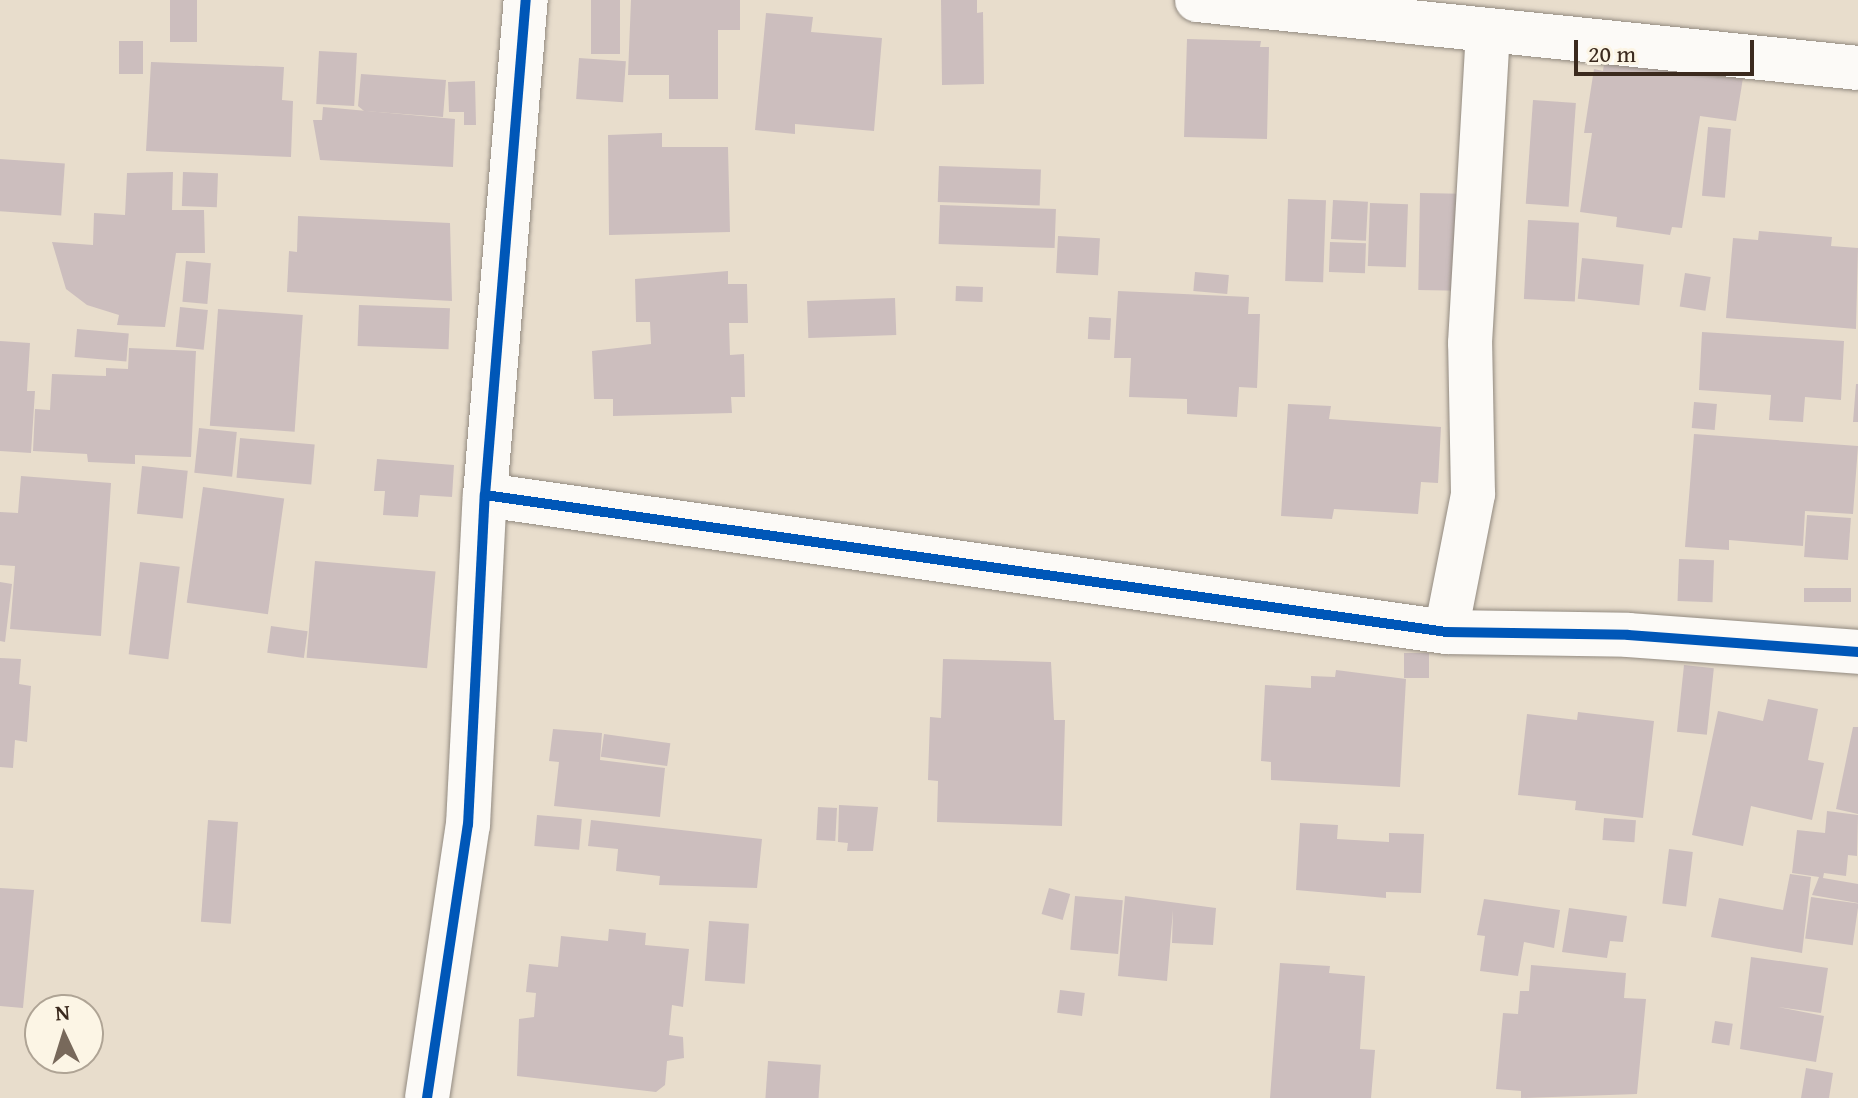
<!DOCTYPE html>
<html>
<head>
<meta charset="utf-8">
<style>
  body { margin:0 }
  #map { position:relative; width:1858px; height:1098px; overflow:hidden; background:#e8ddcc; font-family:"Gentium Book Plus",serif }
  div>[style] { position:absolute }
  .building>* { inset:0; background:#ccbebe; transform-origin:0 0 }
  .roads { filter:drop-shadow(0 0 2px #928a80) drop-shadow(0 0 2px #928a80) }
  .minor>* { height:44px; margin:-22px; padding:0 22px; transform-origin:22px; border-radius:22px; background:#fcfaf7 }
  .cycleway>* { height:10px; margin:-5px; padding:0 5px; transform-origin:5px; border-radius:5px; background:#0057b8 }
  span { translate:-50% -50%; white-space:nowrap; text-align:center; line-height:1.15; -webkit-text-stroke:6px #fcf5e5; paint-order:stroke }
  .north { position:absolute; left:24px; top:994px; width:80px; height:80px; box-sizing:border-box; background:#fcf5e5; border:2px solid #afa495; border-radius:50%; rotate:356deg; font-size:22px; font-weight:700; line-height:32px; text-align:center; color:#3b2a1e }
  .north::after { content:''; display:block; margin:auto; width:28px; height:36px; background:#78695b; clip-path:polygon(50% 0,100% 100%,50% 72%,0 100%) }
  .scale { position:absolute; left:1574px; top:40px; width:180px; height:36px; box-sizing:border-box; border:4px solid #3b2a1e; border-top:0; padding-left:10px; font-size:24px; line-height:28px; white-space:nowrap; color:#3b2a1e; -webkit-text-stroke:6px #fcf5e5; paint-order:stroke }
</style>
</head>
<body>
<div id="map">
  <div class="building">
    <div style="left:170px;top:0;width:27px;height:42px"></div>
    <div style="left:591px;top:0;width:29px;height:54px"></div>
    <div style="clip-path:polygon(631px 0,740px 0,740px 30px,718px 30px,718px 99px,669px 99px,669px 75px,628px 75px)"></div>
    <div style="clip-path:polygon(941px 0,977px 0,977px 13px,983px 12px,984px 84px,942px 85px)"></div>
    <div style="clip-path:polygon(766px 13px,813px 17px,811px 32px,882px 38px,874px 131px,795px 124px,795px 134px,755px 130px)"></div>
    <div style="clip-path:polygon(1187px 39px,1261px 41px,1260px 47px,1269px 47px,1267px 139px,1184px 137px)"></div>
    <div style="left:143px;top:41px;width:33px;height:24px;rotate:90deg"></div>
    <div style="left:319px;top:51px;width:38px;height:53px;rotate:3deg"></div>
    <div style="clip-path:polygon(1605px 57px,1743px 78px,1736px 121px,1700px 116px,1682px 228px,1672px 227px,1670px 235px,1616px 227px,1617px 217px,1580px 212px,1592px 133px,1584px 133px,1594px 69px,1603px 71px)"></div>
    <div style="left:579px;top:58px;width:47px;height:41px;rotate:4deg"></div>
    <div style="clip-path:polygon(151px 62px,284px 67px,282px 100px,293px 101px,291px 157px,146px 151px)"></div>
    <div style="clip-path:polygon(361px 74px,446px 80px,443px 117px,364px 111px,358px 106px)"></div>
    <div style="clip-path:polygon(475px 81px,476px 125px,464px 125px,464px 112px,449px 112px,448px 82px)"></div>
    <div style="left:1533px;top:100px;width:43px;height:104px;rotate:4deg"></div>
    <div style="clip-path:polygon(323px 107px,455px 119px,453px 167px,320px 160px,313px 120px,322px 120px)"></div>
    <div style="left:1708px;top:127px;width:23px;height:69px;rotate:5deg"></div>
    <div style="clip-path:polygon(662px 133px,662px 147px,728px 147px,730px 232px,609px 235px,608px 135px)"></div>
    <div style="left:0;top:159px;width:65px;height:52px;rotate:4deg"></div>
    <div style="left:939px;top:166px;width:102px;height:36px;rotate:2deg"></div>
    <div style="clip-path:polygon(173px 172px,172px 210px,204px 210px,205px 253px,176px 253px,165px 327px,117px 325px,119px 315px,87px 305px,66px 289px,52px 242px,93px 245px,94px 213px,125px 215px,127px 173px)"></div>
    <div style="left:183px;top:172px;width:35px;height:34px;rotate:2deg"></div>
    <div style="left:1420px;top:193px;width:40px;height:97px;rotate:1deg"></div>
    <div style="left:1288px;top:199px;width:38px;height:82px;rotate:2deg"></div>
    <div style="left:1333px;top:200px;width:35px;height:39px;rotate:3deg"></div>
    <div style="left:1370px;top:203px;width:38px;height:63px;rotate:2deg"></div>
    <div style="left:940px;top:205px;width:116px;height:39px;rotate:2deg"></div>
    <div style="clip-path:polygon(298px 216px,450px 223px,452px 301px,287px 292px,289px 251px,297px 252px)"></div>
    <div style="left:1528px;top:220px;width:51px;height:79px;rotate:3deg"></div>
    <div style="clip-path:polygon(1759px 231px,1832px 237px,1831px 246px,1858px 248px,1856px 329px,1726px 318px,1733px 238px,1758px 240px)"></div>
    <div style="left:1058px;top:236px;width:42px;height:37px;rotate:3deg"></div>
    <div style="left:1330px;top:242px;width:36px;height:30px;rotate:2deg"></div>
    <div style="left:1582px;top:258px;width:62px;height:41px;rotate:6deg"></div>
    <div style="left:186px;top:261px;width:25px;height:41px;rotate:5deg"></div>
    <div style="clip-path:polygon(728px 271px,728px 284px,747px 284px,748px 323px,729px 323px,730px 355px,744px 354px,745px 397px,731px 397px,732px 413px,613px 416px,613px 399px,594px 399px,592px 351px,651px 344px,650px 322px,636px 322px,635px 279px)"></div>
    <div style="left:1195px;top:272px;width:34px;height:19px;rotate:5deg"></div>
    <div style="left:1685px;top:273px;width:26px;height:34px;rotate:9deg"></div>
    <div style="left:956px;top:286px;width:27px;height:15px;rotate:2deg"></div>
    <div style="clip-path:polygon(1118px 291px,1249px 297px,1248px 314px,1260px 314px,1257px 388px,1239px 387px,1237px 417px,1187px 414px,1187px 399px,1129px 397px,1131px 358px,1114px 358px)"></div>
    <div style="left:895px;top:298px;width:37px;height:88px;rotate:88deg"></div>
    <div style="left:359px;top:305px;width:91px;height:41px;rotate:2deg"></div>
    <div style="left:180px;top:307px;width:28px;height:40px;rotate:6deg"></div>
    <div style="left:218px;top:309px;width:85px;height:117px;rotate:4deg"></div>
    <div style="left:1089px;top:317px;width:22px;height:22px;rotate:3deg"></div>
    <div style="left:77px;top:329px;width:52px;height:28px;rotate:5deg"></div>
    <div style="clip-path:polygon(1702px 332px,1844px 341px,1841px 400px,1805px 397px,1803px 422px,1769px 420px,1771px 395px,1699px 390px)"></div>
    <div style="clip-path:polygon(0 341px,30px 343px,27px 391px,35px 391px,31px 453px,0 451px)"></div>
    <div style="clip-path:polygon(129px 348px,196px 351px,191px 457px,135px 455px,135px 464px,88px 462px,87px 454px,33px 451px,35px 409px,50px 410px,52px 374px,106px 376px,106px 368px,128px 369px)"></div>
    <div style="clip-path:polygon(1856px 384px,1858px 384px,1858px 422px,1853px 422px)"></div>
    <div style="left:1694px;top:402px;width:23px;height:26px;rotate:5deg"></div>
    <div style="clip-path:polygon(1288px 404px,1331px 406px,1329px 419px,1441px 427px,1438px 483px,1421px 482px,1418px 514px,1334px 509px,1332px 519px,1281px 516px)"></div>
    <div style="left:199px;top:428px;width:38px;height:45px;rotate:6deg"></div>
    <div style="clip-path:polygon(1694px 434px,1858px 446px,1853px 514px,1805px 511px,1803px 546px,1729px 540px,1729px 550px,1685px 547px)"></div>
    <div style="left:240px;top:438px;width:75px;height:40px;rotate:5deg"></div>
    <div style="clip-path:polygon(377px 459px,454px 465px,452px 497px,420px 495px,418px 517px,383px 515px,385px 491px,374px 491px)"></div>
    <div style="left:142px;top:466px;width:46px;height:48px;rotate:6deg"></div>
    <div style="clip-path:polygon(21px 476px,111px 483px,101px 636px,10px 629px,15px 566px,0 565px,0 512px,18px 513px)"></div>
    <div style="left:203px;top:487px;width:82px;height:117px;rotate:8deg"></div>
    <div style="left:1807px;top:515px;width:44px;height:42px;rotate:4deg"></div>
    <div style="left:1679px;top:559px;width:35px;height:42px;rotate:2deg"></div>
    <div style="left:315px;top:561px;width:121px;height:97px;rotate:5deg"></div>
    <div style="left:140px;top:562px;width:40px;height:93px;rotate:7deg"></div>
    <div style="clip-path:polygon(0 582px,12px 584px,5px 642px,0 641px)"></div>
    <div style="left:1804px;top:588px;width:47px;height:14px"></div>
    <div style="left:271px;top:626px;width:37px;height:27px;rotate:8deg"></div>
    <div style="left:1404px;top:653px;width:25px;height:25px"></div>
    <div style="clip-path:polygon(0 658px,21px 659px,19px 684px,31px 686px,27px 742px,15px 740px,13px 768px,0 767px)"></div>
    <div style="clip-path:polygon(943px 659px,1051px 662px,1054px 720px,1065px 720px,1062px 826px,937px 822px,938px 781px,928px 780px,930px 717px,941px 718px)"></div>
    <div style="left:1684px;top:665px;width:30px;height:67px;rotate:6deg"></div>
    <div style="clip-path:polygon(1336px 670px,1406px 679px,1400px 787px,1271px 780px,1271px 762px,1261px 761px,1265px 685px,1311px 688px,1311px 676px,1335px 677px)"></div>
    <div style="clip-path:polygon(1768px 699px,1818px 709px,1808px 760px,1824px 763px,1812px 820px,1751px 806px,1743px 846px,1692px 835px,1718px 711px,1763px 721px)"></div>
    <div style="clip-path:polygon(1578px 712px,1654px 721px,1643px 818px,1575px 810px,1576px 801px,1518px 795px,1527px 714px,1577px 720px)"></div>
    <div style="clip-path:polygon(1853px 727px,1858px 727px,1858px 814px,1836px 809px)"></div>
    <div style="clip-path:polygon(553px 729px,602px 733px,600px 760px,665px 768px,660px 817px,554px 806px,559px 762px,549px 761px)"></div>
    <div style="left:604px;top:734px;width:67px;height:23px;rotate:8deg"></div>
    <div style="clip-path:polygon(839px 805px,878px 807px,873px 851px,847px 851px,848px 843px,838px 842px)"></div>
    <div style="left:818px;top:807px;width:19px;height:33px;rotate:3deg"></div>
    <div style="clip-path:polygon(1827px 811px,1858px 815px,1857px 856px,1848px 855px,1846px 876px,1824px 873px,1823px 878px,1858px 884px,1858px 903px,1812px 895px,1819px 877px,1792px 873px,1797px 830px,1825px 833px)"></div>
    <div style="left:537px;top:815px;width:45px;height:31px;rotate:5deg"></div>
    <div style="left:1604px;top:818px;width:32px;height:22px;rotate:4deg"></div>
    <div style="left:208px;top:820px;width:30px;height:102px;rotate:4deg"></div>
    <div style="clip-path:polygon(591px 820px,762px 839px,757px 888px,659px 885px,660px 876px,616px 871px,618px 849px,588px 846px)"></div>
    <div style="clip-path:polygon(1300px 823px,1338px 825px,1337px 839px,1389px 842px,1389px 833px,1424px 834px,1421px 893px,1386px 892px,1386px 898px,1296px 890px)"></div>
    <div style="left:1669px;top:849px;width:24px;height:55px;rotate:7deg"></div>
    <div style="clip-path:polygon(1790px 874px,1811px 877px,1802px 953px,1711px 937px,1719px 898px,1783px 910px)"></div>
    <div style="clip-path:polygon(0 888px,34px 890px,23px 1008px,0 1006px)"></div>
    <div style="left:1049px;top:888px;width:22px;height:27px;rotate:16deg"></div>
    <div style="left:1075px;top:896px;width:48px;height:54px;rotate:5deg"></div>
    <div style="clip-path:polygon(1125px 896px,1216px 908px,1213px 945px,1172px 943px,1173px 910px,1167px 981px,1118px 976px)"></div>
    <div style="left:1811px;top:897px;width:48px;height:42px;rotate:8deg"></div>
    <div style="clip-path:polygon(1484px 899px,1560px 910px,1554px 948px,1524px 942px,1518px 976px,1480px 971px,1485px 936px,1477px 935px)"></div>
    <div style="clip-path:polygon(1569px 908px,1627px 916px,1623px 942px,1610px 941px,1607px 958px,1562px 952px)"></div>
    <div style="left:709px;top:921px;width:40px;height:60px;rotate:4deg"></div>
    <div style="clip-path:polygon(609px 929px,646px 933px,645px 945px,689px 949px,683px 1007px,672px 1005px,669px 1035px,683px 1037px,684px 1058px,667px 1061px,665px 1085px,656px 1092px,517px 1076px,519px 1019px,534px 1017px,536px 993px,526px 992px,529px 964px,558px 967px,561px 936px,608px 941px)"></div>
    <div style="clip-path:polygon(1751px 957px,1828px 968px,1821px 1013px,1778px 1007px,1824px 1016px,1816px 1062px,1740px 1049px)"></div>
    <div style="clip-path:polygon(1280px 963px,1330px 966px,1329px 973px,1365px 976px,1360px 1049px,1375px 1050px,1371px 1098px,1270px 1098px)"></div>
    <div style="clip-path:polygon(1531px 965px,1626px 973px,1624px 998px,1646px 999px,1637px 1094px,1521px 1098px,1521px 1091px,1496px 1089px,1503px 1013px,1518px 1014px,1520px 991px,1529px 991px)"></div>
    <div style="left:1060px;top:990px;width:25px;height:23px;rotate:7deg"></div>
    <div style="left:1715px;top:1021px;width:18px;height:22px;rotate:9deg"></div>
    <div style="left:768px;top:1061px;width:53px;height:37px;rotate:4deg"></div>
    <div style="clip-path:polygon(1806px 1068px,1833px 1073px,1829px 1098px,1801px 1098px)"></div>
  </div>
  <div class="roads">
    <div class="minor">
      <div style="left:1197px;top:0;width:664px;rotate:5.87deg"></div>
      <div style="left:485px;top:495px;width:971px;rotate:8.11deg"></div>
      <div style="left:1446px;top:632px;width:182px;rotate:0.9deg"></div>
      <div style="left:1628px;top:635px;width:231px;rotate:4.2deg"></div>
      <div style="left:1446px;top:632px;width:141px;rotate:-78.9deg"></div>
      <div style="left:1473px;top:494px;width:151px;rotate:-91.1deg"></div>
      <div style="left:1470px;top:343px;width:313px;rotate:-86.7deg"></div>
      <div style="left:427px;top:1098px;width:276px;rotate:-81.5deg"></div>
      <div style="left:468px;top:825px;width:330px;rotate:-87.1deg"></div>
      <div style="left:485px;top:495px;width:497px;rotate:-85.3deg"></div>
    </div>
  </div>
  <div class="cycleway">
    <div style="left:485px;top:495px;width:971px;rotate:8.11deg"></div>
    <div style="left:1446px;top:632px;width:182px;rotate:0.9deg"></div>
    <div style="left:1628px;top:635px;width:231px;rotate:4.2deg"></div>
    <div style="left:427px;top:1098px;width:276px;rotate:-81.5deg"></div>
    <div style="left:468px;top:825px;width:330px;rotate:-87.1deg"></div>
    <div style="left:485px;top:495px;width:497px;rotate:-85.3deg"></div>
  </div>
  <div class="north">N</div>
  <div class="scale">20 m</div>
</div>
</body>
</html>
